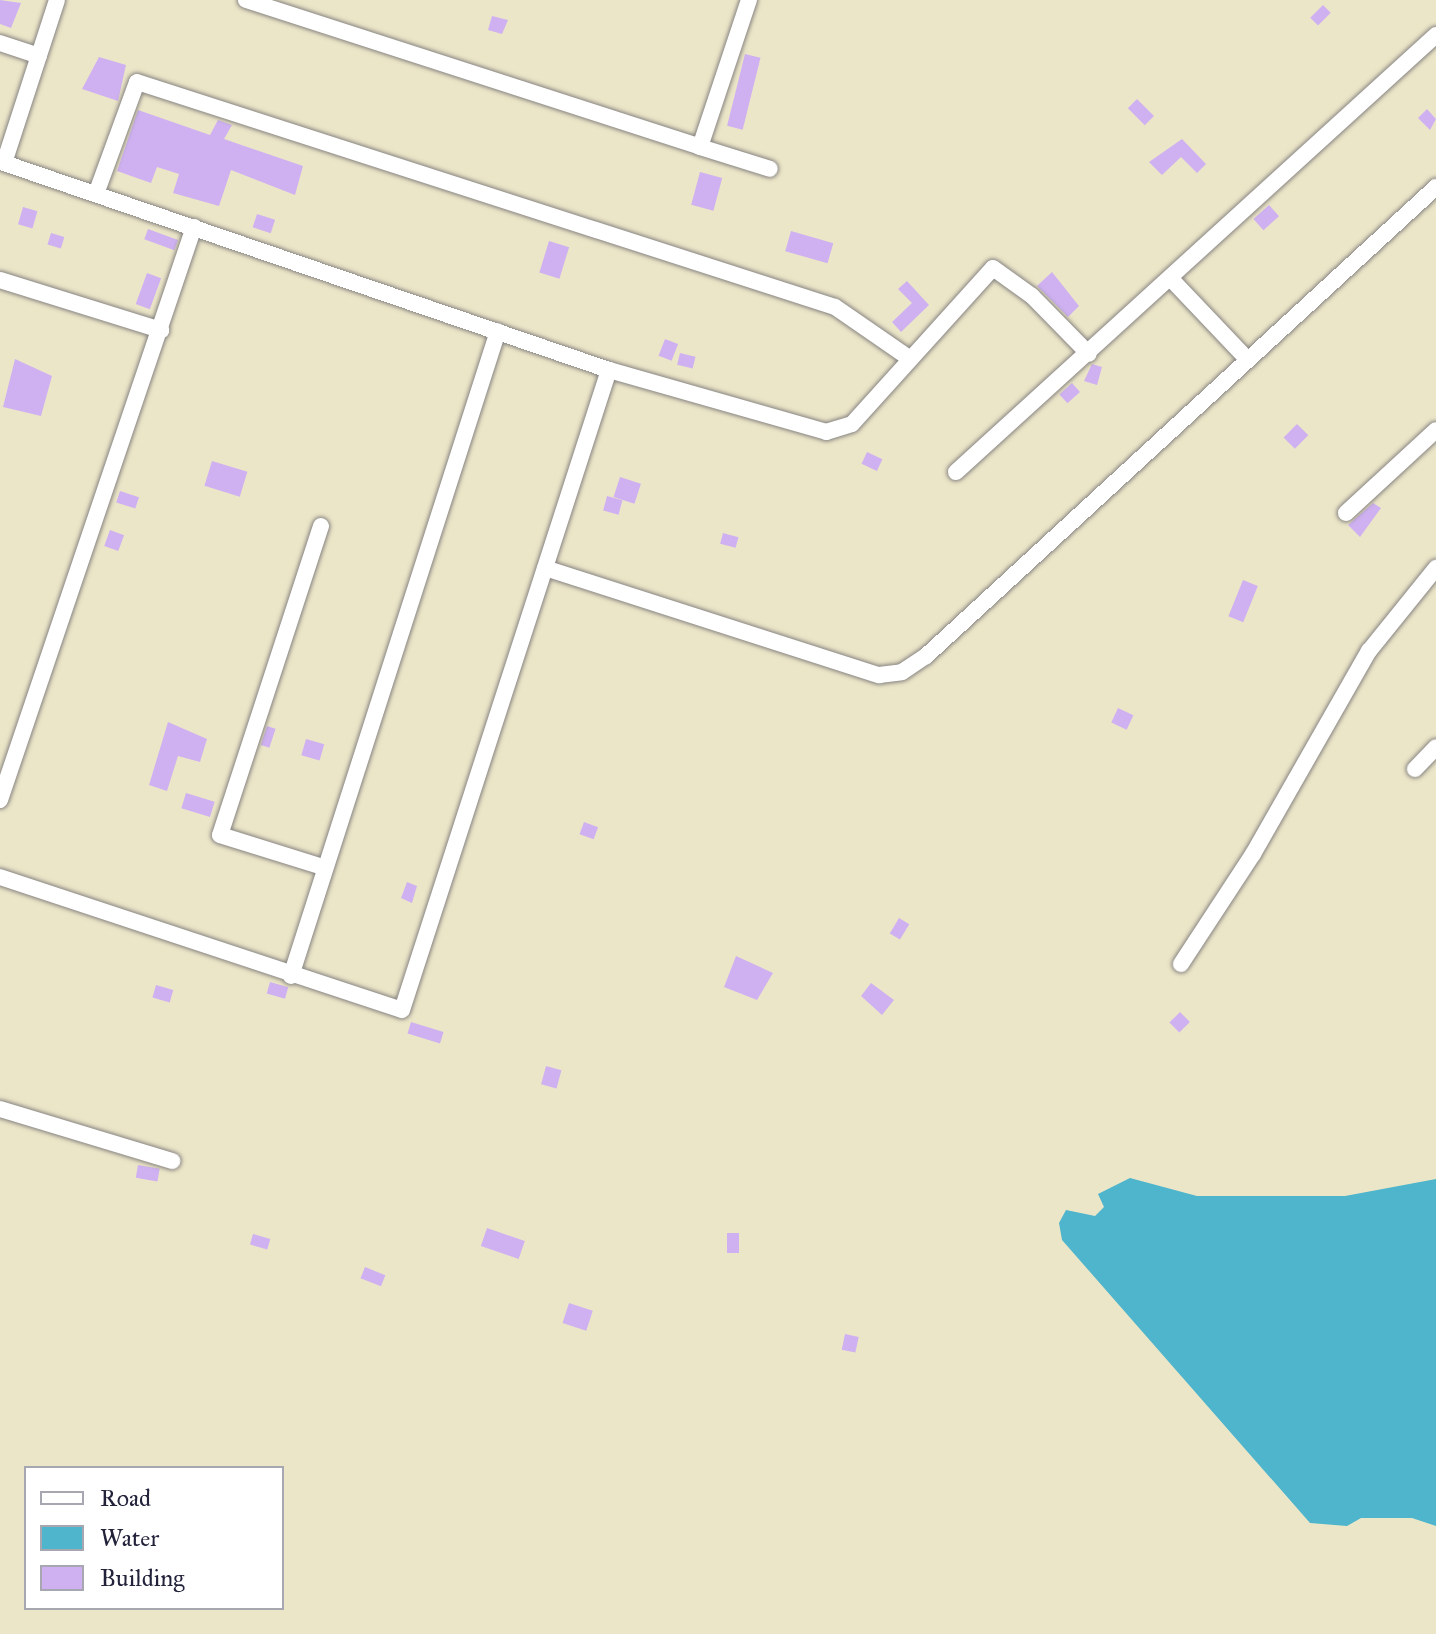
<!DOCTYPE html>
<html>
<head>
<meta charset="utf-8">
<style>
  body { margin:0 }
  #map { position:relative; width:1436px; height:1634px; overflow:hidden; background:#ece6c8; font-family:"IM FELL Great Primer",serif }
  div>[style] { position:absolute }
  .water>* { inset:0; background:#4eb5cc }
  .building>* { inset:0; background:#cfb1f1; transform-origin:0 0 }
  .roads { filter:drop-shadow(0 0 2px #878482) drop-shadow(0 0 2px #878482) }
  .minor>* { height:16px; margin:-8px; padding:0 8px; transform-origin:8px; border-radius:8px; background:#fff }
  span { translate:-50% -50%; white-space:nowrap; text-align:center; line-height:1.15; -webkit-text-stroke:6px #fff; paint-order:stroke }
  .legend { position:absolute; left:24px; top:1466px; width:260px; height:144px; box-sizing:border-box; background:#fff; border:2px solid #a7a7b1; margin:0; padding:10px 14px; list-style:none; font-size:24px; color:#22223b }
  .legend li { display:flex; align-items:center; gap:16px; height:40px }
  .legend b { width:40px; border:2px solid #a7a7b1 }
</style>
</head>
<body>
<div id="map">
  <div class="water">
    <div style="clip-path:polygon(1130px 1178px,1197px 1196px,1345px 1196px,1436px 1179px,1436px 1526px,1412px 1518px,1361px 1518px,1347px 1526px,1310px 1523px,1062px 1240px,1059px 1223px,1066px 1210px,1095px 1216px,1104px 1207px,1098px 1194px)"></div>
  </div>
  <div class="building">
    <div style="clip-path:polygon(0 0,21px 3px,11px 28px,0 24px)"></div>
    <div style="left:1323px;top:5px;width:11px;height:18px;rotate:45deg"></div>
    <div style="clip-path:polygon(492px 16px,508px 20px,502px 34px,488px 30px)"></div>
    <div style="left:745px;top:54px;width:16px;height:74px;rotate:14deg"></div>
    <div style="clip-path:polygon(99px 57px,126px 65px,118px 101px,82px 89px)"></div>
    <div style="left:1137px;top:99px;width:24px;height:13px;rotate:45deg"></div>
    <div style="clip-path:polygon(1427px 109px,1436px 119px,1430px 130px,1418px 118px)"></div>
    <div style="clip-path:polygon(138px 110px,210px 135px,218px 120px,232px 125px,224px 139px,303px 166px,295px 195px,231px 170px,219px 206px,173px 193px,179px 174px,157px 167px,151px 183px,117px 171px)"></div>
    <div style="clip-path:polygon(1182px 139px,1206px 164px,1197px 173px,1181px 157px,1162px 175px,1149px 162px)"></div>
    <div style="left:700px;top:172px;width:23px;height:34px;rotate:15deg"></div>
    <div style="left:1269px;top:205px;width:15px;height:21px;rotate:48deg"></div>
    <div style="left:23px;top:207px;width:15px;height:18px;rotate:16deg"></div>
    <div style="left:257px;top:214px;width:19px;height:14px;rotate:18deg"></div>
    <div style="left:148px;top:229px;width:32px;height:11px;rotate:20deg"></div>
    <div style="left:791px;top:231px;width:44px;height:21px;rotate:16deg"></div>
    <div style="left:51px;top:233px;width:14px;height:12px;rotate:17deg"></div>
    <div style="left:549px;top:241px;width:21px;height:33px;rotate:17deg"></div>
    <div style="clip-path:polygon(1052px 272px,1079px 306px,1068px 317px,1037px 286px)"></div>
    <div style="left:147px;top:273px;width:15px;height:33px;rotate:20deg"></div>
    <div style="clip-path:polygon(907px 281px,929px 305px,901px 332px,892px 322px,912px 303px,898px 289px)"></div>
    <div style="left:665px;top:339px;width:14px;height:18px;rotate:21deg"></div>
    <div style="left:680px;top:353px;width:16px;height:12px;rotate:14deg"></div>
    <div style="clip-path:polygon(15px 359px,52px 376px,41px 416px,3px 407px)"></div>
    <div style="clip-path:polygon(1092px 364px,1102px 367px,1097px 385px,1084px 381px)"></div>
    <div style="left:1072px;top:383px;width:12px;height:17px;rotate:48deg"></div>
    <div style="left:1297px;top:424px;width:16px;height:19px;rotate:45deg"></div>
    <div style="left:867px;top:452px;width:17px;height:13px;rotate:25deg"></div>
    <div style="left:212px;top:461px;width:37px;height:26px;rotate:17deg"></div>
    <div style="left:620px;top:477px;width:22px;height:21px;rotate:18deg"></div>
    <div style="left:120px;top:491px;width:20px;height:12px;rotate:18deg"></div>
    <div style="left:607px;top:496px;width:16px;height:15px;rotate:15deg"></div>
    <div style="clip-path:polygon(1373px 503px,1381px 508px,1360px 537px,1348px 525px)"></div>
    <div style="left:110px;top:530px;width:15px;height:17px;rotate:20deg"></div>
    <div style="left:723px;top:533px;width:16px;height:11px;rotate:15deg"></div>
    <div style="left:1243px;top:580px;width:16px;height:39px;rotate:22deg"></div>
    <div style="left:1118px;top:708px;width:17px;height:16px;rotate:25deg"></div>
    <div style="clip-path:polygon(168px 722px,207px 739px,200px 762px,178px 756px,167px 791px,149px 785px)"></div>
    <div style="left:267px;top:726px;width:9px;height:20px;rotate:18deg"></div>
    <div style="left:306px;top:739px;width:19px;height:17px;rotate:16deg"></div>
    <div style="left:186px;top:793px;width:30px;height:16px;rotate:17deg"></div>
    <div style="left:584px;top:822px;width:15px;height:13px;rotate:20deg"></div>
    <div style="clip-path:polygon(407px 882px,417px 886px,412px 903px,401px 898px)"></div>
    <div style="left:899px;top:918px;width:12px;height:18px;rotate:31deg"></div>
    <div style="clip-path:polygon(736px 956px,773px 973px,757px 1000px,724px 987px)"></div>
    <div style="left:270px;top:982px;width:19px;height:12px;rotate:16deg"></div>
    <div style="clip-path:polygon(871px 983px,894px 1000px,882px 1015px,861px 996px)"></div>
    <div style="left:156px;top:985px;width:18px;height:13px;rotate:16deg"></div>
    <div style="left:1180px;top:1012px;width:14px;height:15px;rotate:45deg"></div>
    <div style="left:411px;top:1022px;width:34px;height:12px;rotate:17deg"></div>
    <div style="left:546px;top:1066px;width:16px;height:19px;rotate:15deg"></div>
    <div style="left:138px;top:1165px;width:22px;height:13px;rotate:10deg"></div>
    <div style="left:487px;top:1228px;width:40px;height:19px;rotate:19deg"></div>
    <div style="left:727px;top:1233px;width:12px;height:20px"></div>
    <div style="left:253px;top:1234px;width:18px;height:11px;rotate:16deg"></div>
    <div style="left:365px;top:1267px;width:22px;height:12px;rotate:22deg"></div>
    <div style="left:569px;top:1303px;width:25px;height:21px;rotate:18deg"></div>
    <div style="left:845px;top:1334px;width:14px;height:16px;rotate:12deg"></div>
  </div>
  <div class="roads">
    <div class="minor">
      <div style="left:57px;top:0;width:171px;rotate:108deg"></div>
      <div style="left:4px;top:163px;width:639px;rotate:18.89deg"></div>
      <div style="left:609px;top:370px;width:226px;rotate:15.9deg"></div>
      <div style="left:826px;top:432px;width:27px;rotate:-17deg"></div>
      <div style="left:852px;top:424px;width:210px;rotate:-47.9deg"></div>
      <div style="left:993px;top:268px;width:48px;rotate:35.7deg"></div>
      <div style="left:1032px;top:296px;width:81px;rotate:45.5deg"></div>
      <div style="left:246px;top:0;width:477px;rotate:17.9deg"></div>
      <div style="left:700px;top:147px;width:155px;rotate:-71.6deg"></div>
      <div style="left:0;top:43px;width:41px;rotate:18.4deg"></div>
      <div style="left:700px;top:147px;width:73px;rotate:17.4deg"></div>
      <div style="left:96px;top:194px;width:119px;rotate:-69.9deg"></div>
      <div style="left:137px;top:82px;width:733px;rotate:17.87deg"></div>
      <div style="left:835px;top:307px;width:90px;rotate:34.6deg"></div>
      <div style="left:0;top:280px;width:169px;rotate:17.3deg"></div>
      <div style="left:1172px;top:280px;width:109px;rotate:46.5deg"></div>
      <div style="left:956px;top:472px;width:649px;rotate:-42.32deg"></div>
      <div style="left:1346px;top:513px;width:122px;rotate:-42.7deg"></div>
      <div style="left:321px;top:526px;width:325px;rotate:108.1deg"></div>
      <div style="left:220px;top:835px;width:108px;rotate:17.3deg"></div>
      <div style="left:545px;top:568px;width:351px;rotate:17.8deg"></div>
      <div style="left:879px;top:675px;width:23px;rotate:-7deg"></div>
      <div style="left:902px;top:672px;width:29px;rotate:-34deg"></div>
      <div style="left:926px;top:656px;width:693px;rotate:-42.6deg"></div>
      <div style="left:1415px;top:769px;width:30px;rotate:-46deg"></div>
      <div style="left:0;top:800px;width:605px;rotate:-71.3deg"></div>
      <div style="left:0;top:877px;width:423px;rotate:18.3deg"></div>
      <div style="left:402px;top:1010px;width:673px;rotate:-72.08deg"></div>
      <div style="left:1181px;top:964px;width:131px;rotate:-56.8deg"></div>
      <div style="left:1253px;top:854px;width:234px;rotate:-60.3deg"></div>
      <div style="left:1369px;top:651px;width:107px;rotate:-51.1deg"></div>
      <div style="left:291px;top:976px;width:677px;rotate:-72.21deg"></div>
      <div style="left:0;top:1109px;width:180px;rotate:16.8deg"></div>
    </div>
  </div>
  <ul class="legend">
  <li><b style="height:10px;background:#fff"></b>Road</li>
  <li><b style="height:22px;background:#4eb5cc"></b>Water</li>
  <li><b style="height:22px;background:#cfb1f1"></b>Building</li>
  </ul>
</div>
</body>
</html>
